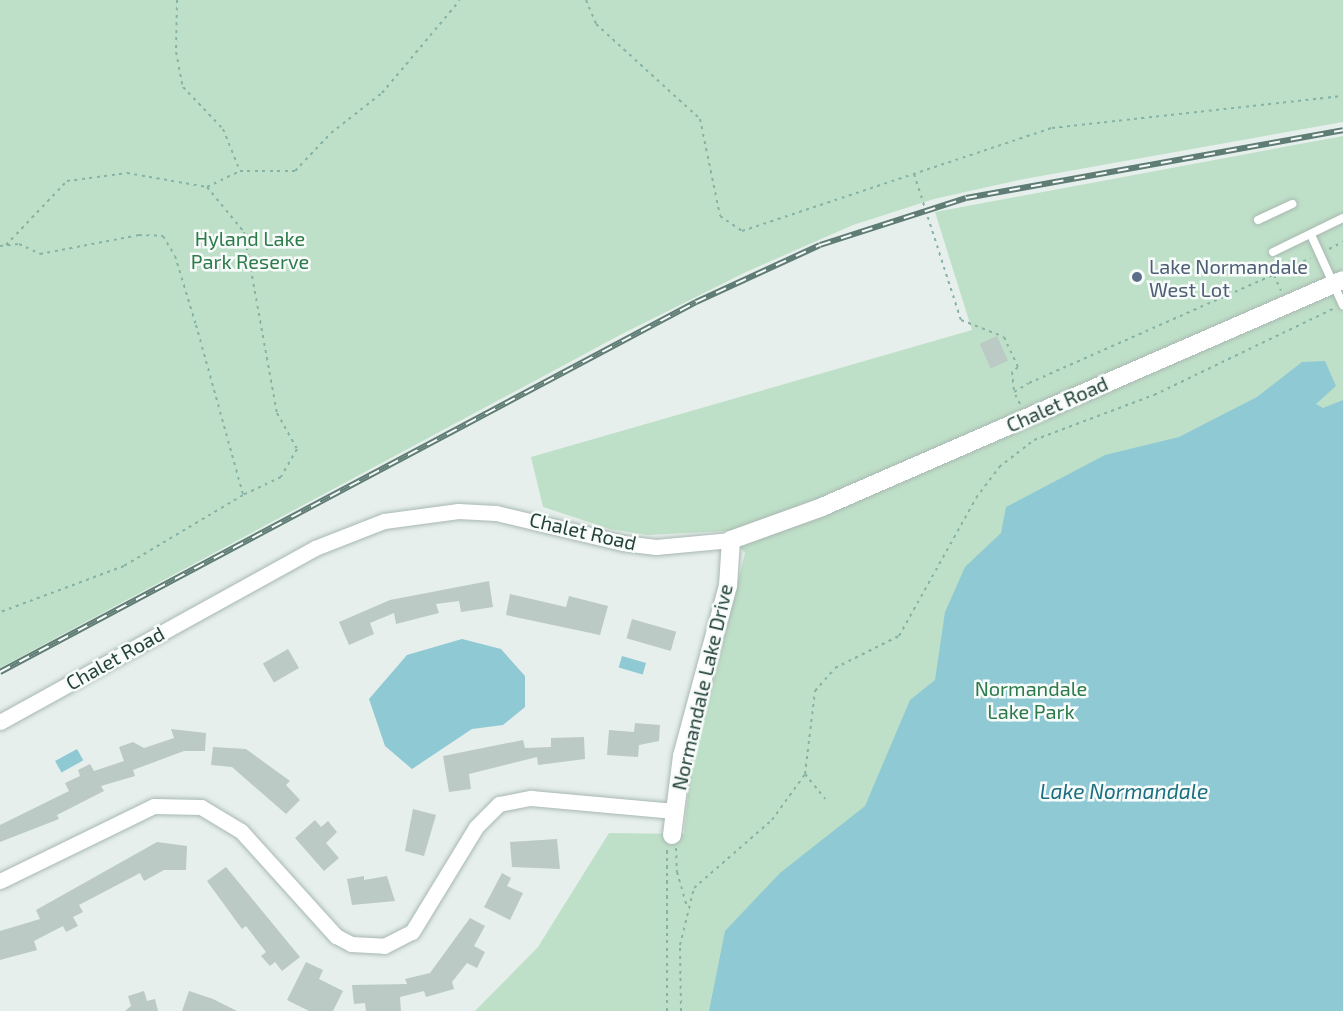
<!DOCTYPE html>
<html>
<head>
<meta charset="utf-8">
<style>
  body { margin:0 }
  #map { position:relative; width:1343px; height:1011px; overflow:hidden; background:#e6efeb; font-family:"Exo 2",sans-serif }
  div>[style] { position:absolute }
  .green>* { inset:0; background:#bfe0c8 }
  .water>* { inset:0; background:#8ec9d4; transform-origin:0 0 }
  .building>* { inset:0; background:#bbcac4; transform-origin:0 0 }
  .path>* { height:2px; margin-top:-1px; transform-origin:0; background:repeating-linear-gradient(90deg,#86b3a5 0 3px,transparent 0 7.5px) }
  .roads { filter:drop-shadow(0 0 2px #a8b8b2) drop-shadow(0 0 2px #a8b8b2) }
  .service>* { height:8px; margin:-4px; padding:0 4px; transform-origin:4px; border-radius:4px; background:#fff }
  .minor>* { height:15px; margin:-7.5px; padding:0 7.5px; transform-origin:7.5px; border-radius:7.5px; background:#fff }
  .tertiary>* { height:18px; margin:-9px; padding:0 9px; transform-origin:9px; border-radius:9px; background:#fff }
  .rail>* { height:6px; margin-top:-3px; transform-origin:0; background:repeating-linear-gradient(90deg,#f7fbf9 0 11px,#5f7d75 0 22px); box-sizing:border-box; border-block:2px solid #5f7d75 }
  .dots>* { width:16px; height:16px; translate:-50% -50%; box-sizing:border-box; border:3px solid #f7fbf9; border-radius:50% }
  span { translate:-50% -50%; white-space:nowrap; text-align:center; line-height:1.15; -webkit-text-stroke:5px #f7fbf9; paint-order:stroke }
  .park-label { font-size:20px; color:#2d7a4b }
  .service-label { font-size:20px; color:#4e5e75 }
  .left { translate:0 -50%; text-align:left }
  .street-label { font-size:20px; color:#24423a }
  .water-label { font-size:21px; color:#1c6f80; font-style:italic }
</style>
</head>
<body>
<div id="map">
  <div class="green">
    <div style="clip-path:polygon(0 0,1343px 0,1343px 122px,1024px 179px,934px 199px,853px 225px,746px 272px,620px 335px,0 668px)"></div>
    <div style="clip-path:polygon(1343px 136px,1343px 1011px,475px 1011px,538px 947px,609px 833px,684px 834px,690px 776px,745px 553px,726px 531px,648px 535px,610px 529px,543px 507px,531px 457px,972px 330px,935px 212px)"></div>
  </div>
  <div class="water">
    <div style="clip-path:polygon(1325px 361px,1336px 386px,1316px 404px,1323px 408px,1343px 400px,1343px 1011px,709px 1011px,725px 931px,780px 873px,865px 806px,910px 700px,935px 680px,945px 612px,965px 567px,1001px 533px,1006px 507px,1105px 455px,1179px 437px,1257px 397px,1302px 362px)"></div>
    <div style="clip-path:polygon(462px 639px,501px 649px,525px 676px,525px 707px,503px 725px,472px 729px,412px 769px,385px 746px,369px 699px,407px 655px)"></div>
    <div style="left:622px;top:656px;width:25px;height:12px;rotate:16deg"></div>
    <div style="left:77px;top:749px;width:13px;height:25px;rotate:61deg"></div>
  </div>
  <div class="building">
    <div style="left:997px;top:336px;width:27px;height:19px;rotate:66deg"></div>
    <div style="clip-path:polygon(489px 581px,493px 607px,461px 612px,459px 601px,436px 604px,439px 613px,396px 624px,394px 613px,370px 623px,374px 634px,349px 645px,339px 622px,390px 600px)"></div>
    <div style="clip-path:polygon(510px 594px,566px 607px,569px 596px,608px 606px,600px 635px,506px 615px)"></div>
    <div style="left:632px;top:619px;width:46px;height:20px;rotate:16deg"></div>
    <div style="left:288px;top:649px;width:22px;height:29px;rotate:60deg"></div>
    <div style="clip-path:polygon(635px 723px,660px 725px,659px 741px,639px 745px,638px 757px,607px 755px,609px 730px,634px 732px)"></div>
    <div style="clip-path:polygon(171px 729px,206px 733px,205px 751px,184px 751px,133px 770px,135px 776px,101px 786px,104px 791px,57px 815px,59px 819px,0 842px,0 825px,69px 791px,65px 783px,80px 776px,78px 770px,90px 764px,94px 771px,124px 761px,119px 747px,133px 742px,144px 748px,174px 738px)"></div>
    <div style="clip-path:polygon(584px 737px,585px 759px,538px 765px,537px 757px,469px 774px,471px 789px,449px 792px,443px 756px,523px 740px,525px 748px,551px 747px,551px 738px)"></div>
    <div style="clip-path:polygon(213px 747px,246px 749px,290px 781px,286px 785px,300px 800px,286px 814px,232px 767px,211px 765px)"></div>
    <div style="clip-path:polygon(413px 809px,436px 815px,424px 856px,405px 851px)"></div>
    <div style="clip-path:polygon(315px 820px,321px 827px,328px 821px,337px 832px,326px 843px,339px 858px,324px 871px,295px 838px)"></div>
    <div style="clip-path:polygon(557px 839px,560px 869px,512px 867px,510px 842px)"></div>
    <div style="clip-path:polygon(157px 842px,187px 846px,186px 870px,164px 870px,144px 881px,140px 873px,79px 905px,83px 912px,73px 917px,78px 926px,66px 932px,63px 926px,34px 941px,37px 950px,0 960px,0 931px,40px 919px,36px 910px)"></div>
    <div style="clip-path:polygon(226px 867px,300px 957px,282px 971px,275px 962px,270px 966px,261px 956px,266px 952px,246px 926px,242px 929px,207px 881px)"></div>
    <div style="clip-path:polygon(502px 873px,511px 878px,507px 886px,523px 893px,510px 920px,484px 907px)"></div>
    <div style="clip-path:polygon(364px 876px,364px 880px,387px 876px,395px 901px,352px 905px,347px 879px)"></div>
    <div style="clip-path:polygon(470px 918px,485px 926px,474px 946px,485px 952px,477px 968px,467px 963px,452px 982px,454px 989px,426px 997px,424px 991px,400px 997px,401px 1011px,366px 1011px,365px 1003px,354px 1004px,352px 985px,407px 984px,405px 979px,430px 973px)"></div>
    <div style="clip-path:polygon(306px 962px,323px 970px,319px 979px,343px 991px,333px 1011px,309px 1011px,287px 1000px)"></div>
    <div style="clip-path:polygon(144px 991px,147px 1001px,155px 999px,158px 1011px,125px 1011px,131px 1006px,128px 996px)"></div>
    <div style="clip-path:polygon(189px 991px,213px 999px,237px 1011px,182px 1011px)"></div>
  </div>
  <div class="path">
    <div style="left:177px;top:0;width:52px;rotate:91.1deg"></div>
    <div style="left:176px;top:52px;width:36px;rotate:79deg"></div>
    <div style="left:183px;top:87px;width:58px;rotate:46.4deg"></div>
    <div style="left:223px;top:129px;width:45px;rotate:68deg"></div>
    <div style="left:586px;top:0;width:26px;rotate:67deg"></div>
    <div style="left:596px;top:24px;width:141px;rotate:42.4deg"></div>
    <div style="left:700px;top:119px;width:99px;rotate:78.3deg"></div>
    <div style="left:720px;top:216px;width:27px;rotate:34deg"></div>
    <div style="left:742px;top:231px;width:327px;rotate:-18.4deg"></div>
    <div style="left:1052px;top:128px;width:293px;rotate:-6.3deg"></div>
    <div style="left:914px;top:174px;width:153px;rotate:72.2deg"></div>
    <div style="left:961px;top:320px;width:46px;rotate:21.6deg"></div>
    <div style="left:1004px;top:337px;width:33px;rotate:65deg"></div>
    <div style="left:1018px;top:367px;width:8px;rotate:140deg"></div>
    <div style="left:1012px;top:372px;width:20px;rotate:84deg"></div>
    <div style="left:207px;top:187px;width:37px;rotate:-26deg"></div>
    <div style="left:240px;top:171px;width:55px"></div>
    <div style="left:295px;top:171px;width:52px;rotate:-46.5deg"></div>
    <div style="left:331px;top:133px;width:65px;rotate:-38.1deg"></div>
    <div style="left:382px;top:93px;width:121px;rotate:-50deg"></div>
    <div style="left:6px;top:245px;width:88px;rotate:-46.4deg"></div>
    <div style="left:67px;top:181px;width:61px;rotate:-7.6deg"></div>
    <div style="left:127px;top:173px;width:81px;rotate:9.9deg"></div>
    <div style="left:207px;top:187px;width:58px;rotate:50.6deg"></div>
    <div style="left:244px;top:232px;width:184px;rotate:79.7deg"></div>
    <div style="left:277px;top:413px;width:41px;rotate:60.9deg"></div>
    <div style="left:297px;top:449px;width:32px;rotate:120deg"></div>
    <div style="left:281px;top:477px;width:42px;rotate:154.7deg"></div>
    <div style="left:0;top:246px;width:19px;rotate:-6deg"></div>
    <div style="left:19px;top:244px;width:23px;rotate:25deg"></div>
    <div style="left:40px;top:254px;width:101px;rotate:-10.9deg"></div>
    <div style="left:139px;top:235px;width:24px;rotate:2deg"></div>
    <div style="left:163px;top:236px;width:23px;rotate:59deg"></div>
    <div style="left:175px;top:256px;width:72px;rotate:73.1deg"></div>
    <div style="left:196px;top:325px;width:176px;rotate:74.5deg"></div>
    <div style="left:243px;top:495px;width:139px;rotate:149.2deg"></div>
    <div style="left:124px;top:566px;width:132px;rotate:159.6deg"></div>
    <div style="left:1329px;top:249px;width:16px;rotate:-27deg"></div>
    <div style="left:1274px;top:275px;width:17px;rotate:66deg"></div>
    <div style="left:1020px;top:404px;width:13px;rotate:-117deg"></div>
    <div style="left:1014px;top:392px;width:17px;rotate:-31deg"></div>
    <div style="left:1029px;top:383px;width:308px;rotate:-23.9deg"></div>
    <div style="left:805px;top:774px;width:32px;rotate:51deg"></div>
    <div style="left:676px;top:848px;width:24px;rotate:88deg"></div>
    <div style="left:677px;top:872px;width:36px;rotate:74deg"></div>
    <div style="left:667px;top:1011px;width:162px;rotate:-90deg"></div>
    <div style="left:681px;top:1011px;width:66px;rotate:-90.9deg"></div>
    <div style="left:680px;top:945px;width:59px;rotate:-76.2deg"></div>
    <div style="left:694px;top:888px;width:103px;rotate:-41.1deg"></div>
    <div style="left:772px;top:820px;width:57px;rotate:-54.3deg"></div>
    <div style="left:805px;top:774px;width:84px;rotate:-83.1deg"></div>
    <div style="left:815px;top:691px;width:30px;rotate:-49deg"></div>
    <div style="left:835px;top:668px;width:72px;rotate:-26.6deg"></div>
    <div style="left:899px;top:636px;width:158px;rotate:-60.8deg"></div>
    <div style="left:976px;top:498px;width:39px;rotate:-53deg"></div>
    <div style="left:999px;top:467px;width:44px;rotate:-37.6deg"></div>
    <div style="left:1034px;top:440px;width:128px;rotate:-20.6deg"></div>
    <div style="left:1154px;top:395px;width:201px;rotate:-25.7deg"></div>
  </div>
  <div class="roads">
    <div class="service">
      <div style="left:1258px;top:220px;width:38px;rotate:-25deg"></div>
      <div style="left:1312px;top:237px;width:75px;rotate:65.5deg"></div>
      <div style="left:1273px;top:252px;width:78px;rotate:-25.9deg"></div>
    </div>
    <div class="minor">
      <div style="left:0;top:722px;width:360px;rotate:-28.9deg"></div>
      <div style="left:315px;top:548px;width:74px;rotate:-21.4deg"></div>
      <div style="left:384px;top:521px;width:75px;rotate:-7.7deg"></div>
      <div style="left:458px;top:511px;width:38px;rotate:3deg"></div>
      <div style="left:496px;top:513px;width:130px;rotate:13.3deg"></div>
      <div style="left:623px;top:543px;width:33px;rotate:7deg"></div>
      <div style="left:656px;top:547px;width:75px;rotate:-5.3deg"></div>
      <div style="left:0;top:881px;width:171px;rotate:-26deg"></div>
      <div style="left:154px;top:806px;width:47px;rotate:1.2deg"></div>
      <div style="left:201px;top:807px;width:47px;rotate:31deg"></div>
      <div style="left:241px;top:831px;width:142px;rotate:47.9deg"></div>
      <div style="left:336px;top:936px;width:17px;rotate:28deg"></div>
      <div style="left:351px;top:944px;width:33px;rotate:3deg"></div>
      <div style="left:384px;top:946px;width:31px;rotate:-27deg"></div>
      <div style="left:412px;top:932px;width:123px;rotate:-58.6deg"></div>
      <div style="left:476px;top:827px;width:33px;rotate:-45deg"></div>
      <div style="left:499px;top:804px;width:33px;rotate:-11deg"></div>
      <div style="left:531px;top:798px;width:144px;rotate:5.2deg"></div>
    </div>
    <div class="tertiary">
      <div style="left:672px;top:835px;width:80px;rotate:-82.8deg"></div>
      <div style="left:682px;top:756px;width:176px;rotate:-74.9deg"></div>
      <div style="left:728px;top:586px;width:46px;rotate:-86.3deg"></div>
      <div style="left:731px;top:540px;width:97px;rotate:-19.9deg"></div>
      <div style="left:822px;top:507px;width:568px;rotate:-23.54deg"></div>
    </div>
  </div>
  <div class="rail">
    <div style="left:0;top:672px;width:788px;rotate:-28deg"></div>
    <div style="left:696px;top:302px;width:136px;rotate:-24.7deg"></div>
    <div style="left:820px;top:245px;width:153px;rotate:-17.8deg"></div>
    <div style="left:966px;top:198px;width:383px;rotate:-10.2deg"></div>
  </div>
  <div class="dots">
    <div style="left:1137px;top:277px;background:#5c6f8a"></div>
  </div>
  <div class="park-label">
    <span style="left:250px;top:250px">Hyland Lake<br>Park Reserve</span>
    <span style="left:1031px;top:700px">Normandale<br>Lake Park</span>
  </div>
  <div class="service-label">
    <span class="left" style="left:1149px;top:278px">Lake Normandale<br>West Lot</span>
  </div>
  <div class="street-label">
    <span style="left:1057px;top:404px;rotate:-24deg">Chalet Road</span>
    <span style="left:583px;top:531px;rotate:13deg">Chalet Road</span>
    <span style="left:115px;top:658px;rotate:-29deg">Chalet Road</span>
    <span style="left:702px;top:687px;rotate:-77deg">Normandale Lake Drive</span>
  </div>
  <div class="water-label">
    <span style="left:1124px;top:791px">Lake Normandale</span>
  </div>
</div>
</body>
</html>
